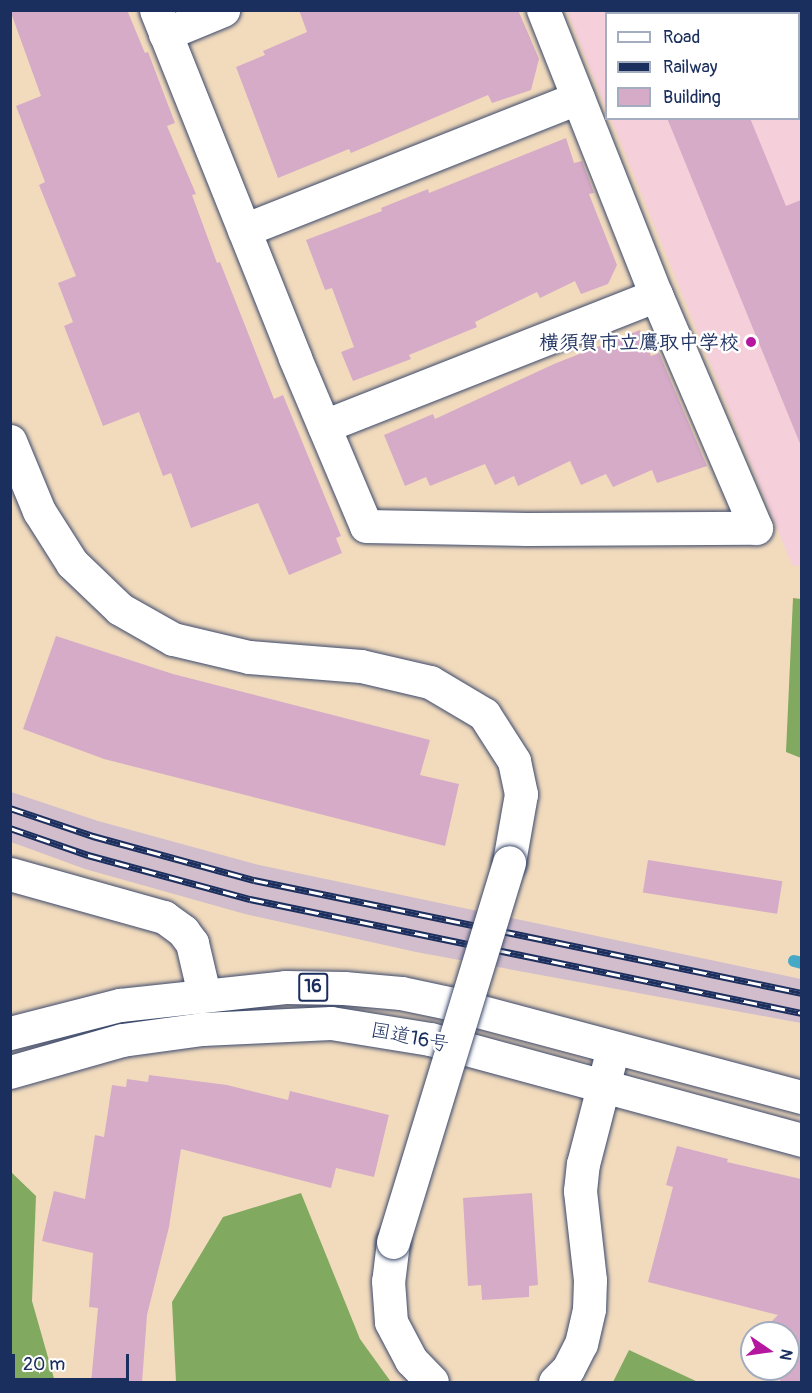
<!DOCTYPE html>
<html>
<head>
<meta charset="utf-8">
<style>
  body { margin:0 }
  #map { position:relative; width:812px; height:1393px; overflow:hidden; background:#f2dbbd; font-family:Pangolin,"Klee One",sans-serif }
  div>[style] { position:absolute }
  .built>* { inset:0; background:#f5cfd9 }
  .industrial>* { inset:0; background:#d1bdcb }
  .forest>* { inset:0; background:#81aa60 }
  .stream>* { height:12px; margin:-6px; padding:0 6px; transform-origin:6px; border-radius:6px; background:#46aac6 }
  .building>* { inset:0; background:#d6abc7; transform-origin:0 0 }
  .roads { filter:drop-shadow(0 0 2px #3b496c) drop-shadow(0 0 2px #3b496c) }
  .minor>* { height:33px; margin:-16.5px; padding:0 16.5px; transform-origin:16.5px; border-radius:16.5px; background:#fff }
  .highway>* { height:33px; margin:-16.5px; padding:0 16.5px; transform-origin:16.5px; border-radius:16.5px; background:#fff }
  .rail>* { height:7px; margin-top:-3.5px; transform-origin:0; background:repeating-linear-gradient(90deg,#fff 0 14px,#1b2f5e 0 28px); box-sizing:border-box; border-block:2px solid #1b2f5e }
  .bridges { filter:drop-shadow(0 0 2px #3b496c) drop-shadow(0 0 2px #3b496c) }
  .minor-bridge>* { height:33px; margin:-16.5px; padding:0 16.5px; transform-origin:16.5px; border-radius:16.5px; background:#fff }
  .dots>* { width:16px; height:16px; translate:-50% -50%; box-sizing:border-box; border:3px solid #fff; border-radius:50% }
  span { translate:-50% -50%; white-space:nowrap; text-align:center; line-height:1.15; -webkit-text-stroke:5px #fff; paint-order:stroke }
  .shield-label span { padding:2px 4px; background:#fff; border:2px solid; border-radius:4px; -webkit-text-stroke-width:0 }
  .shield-label { font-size:18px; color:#1b2f5e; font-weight:700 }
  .poi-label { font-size:20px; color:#1b2f5e; font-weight:700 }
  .right { translate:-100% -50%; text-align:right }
  .street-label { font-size:20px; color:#1b2f5e }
  .frame { position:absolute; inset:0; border:12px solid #1b2f5e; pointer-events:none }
  .legend { position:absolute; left:605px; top:12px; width:195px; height:108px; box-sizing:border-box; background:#fff; border:2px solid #a4acbf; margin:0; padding:8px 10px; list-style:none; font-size:18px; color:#1b2f5e }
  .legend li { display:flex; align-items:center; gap:12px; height:30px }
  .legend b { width:30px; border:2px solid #a4acbf }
  .north { position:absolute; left:740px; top:1321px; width:60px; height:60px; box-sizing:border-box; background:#fff; border:2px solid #a4acbf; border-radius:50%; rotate:103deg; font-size:16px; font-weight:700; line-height:24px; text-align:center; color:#1b2f5e }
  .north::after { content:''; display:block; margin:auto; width:21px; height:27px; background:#b5179e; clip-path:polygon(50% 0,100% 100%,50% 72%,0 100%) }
  .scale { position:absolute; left:12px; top:1354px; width:117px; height:27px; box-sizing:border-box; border:3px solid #1b2f5e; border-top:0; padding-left:8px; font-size:18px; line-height:21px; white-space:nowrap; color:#1b2f5e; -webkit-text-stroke:4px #fff; paint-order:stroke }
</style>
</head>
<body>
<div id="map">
  <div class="built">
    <div style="clip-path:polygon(567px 11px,801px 11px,801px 566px,792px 565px,611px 119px,798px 118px,798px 14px,606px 14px,606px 109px)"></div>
  </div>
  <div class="industrial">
    <div style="clip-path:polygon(11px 792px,98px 821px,259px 865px,801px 979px,801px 1023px,416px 952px,245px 914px,85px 869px,11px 842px)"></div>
  </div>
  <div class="forest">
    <div style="clip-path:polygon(793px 598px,801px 599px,801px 758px,786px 752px)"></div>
    <div style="clip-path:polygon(10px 1171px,36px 1196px,32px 1301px,55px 1382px,11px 1382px)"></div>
    <div style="clip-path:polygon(301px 1193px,360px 1339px,391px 1382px,176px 1382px,172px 1302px,223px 1217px)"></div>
    <div style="clip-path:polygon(629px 1350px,698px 1382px,613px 1382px)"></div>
  </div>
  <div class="stream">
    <div style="left:794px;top:961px;width:8px;rotate:14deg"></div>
  </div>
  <div class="building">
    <div style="clip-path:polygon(10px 10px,127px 10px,145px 53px,148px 52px,175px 123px,167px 126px,196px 194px,192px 195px,217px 263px,220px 262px,274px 399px,283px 395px,341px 536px,336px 538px,342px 553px,289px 575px,258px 503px,191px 528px,171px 473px,163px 476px,139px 412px,103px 426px,64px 326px,73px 322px,58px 283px,76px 276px,39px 185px,45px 182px,16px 106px,41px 96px)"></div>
    <div style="clip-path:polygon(299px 10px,518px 10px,539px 59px,531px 90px,492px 103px,488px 95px,351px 153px,349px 149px,278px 178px,236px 67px,265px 55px,263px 51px,307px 32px)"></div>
    <div style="clip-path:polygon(667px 118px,750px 118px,786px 206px,801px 200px,801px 446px)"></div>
    <div style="clip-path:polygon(566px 138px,574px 163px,582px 161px,594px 193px,589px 194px,617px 265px,608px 284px,581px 294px,575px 281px,540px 298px,537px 292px,475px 322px,477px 327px,409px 355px,411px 359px,353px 381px,341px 352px,354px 347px,332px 288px,325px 290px,306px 240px,382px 211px,381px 208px,428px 189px,429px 193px)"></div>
    <div style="clip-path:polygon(640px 330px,651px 356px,659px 353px,707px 466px,657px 483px,652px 470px,613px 487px,606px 474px,581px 485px,570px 461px,518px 486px,514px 476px,495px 485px,485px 464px,430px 486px,426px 477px,405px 486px,384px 435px,433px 414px,435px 419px,554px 364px)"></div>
    <div style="clip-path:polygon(56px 636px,173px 674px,430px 740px,420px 775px,459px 784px,445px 846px,104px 759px,23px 729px)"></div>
    <div style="left:648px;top:860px;width:136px;height:33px;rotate:9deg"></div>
    <div style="clip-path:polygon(149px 1075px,227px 1085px,288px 1100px,290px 1091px,389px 1115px,374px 1177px,336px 1168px,331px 1188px,181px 1149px,169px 1227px,147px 1315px,142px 1383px,91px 1383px,98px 1308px,89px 1307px,93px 1253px,42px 1241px,54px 1191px,85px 1199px,95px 1135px,104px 1137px,112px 1085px,126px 1087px,127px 1079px,148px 1082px)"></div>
    <div style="clip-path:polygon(677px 1146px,728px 1159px,727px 1162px,801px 1179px,801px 1383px,783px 1383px,769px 1369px,788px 1369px,788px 1333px,760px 1333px,778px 1315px,648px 1282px,673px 1187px,666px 1185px)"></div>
    <div style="clip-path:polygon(532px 1193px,538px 1285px,529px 1286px,529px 1297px,482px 1300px,481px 1285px,468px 1286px,463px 1198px)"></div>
  </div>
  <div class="roads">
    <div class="minor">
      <div style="left:156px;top:10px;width:375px;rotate:68.2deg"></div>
      <div style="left:295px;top:358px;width:182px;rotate:67.1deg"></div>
      <div style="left:366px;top:526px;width:161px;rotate:1.1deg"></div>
      <div style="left:527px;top:529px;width:229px;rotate:-0.3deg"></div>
      <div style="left:756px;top:528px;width:254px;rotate:-113.2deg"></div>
      <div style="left:656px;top:295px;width:307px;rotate:-111.6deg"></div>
      <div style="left:165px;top:34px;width:63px;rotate:-22.5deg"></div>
      <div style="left:244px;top:230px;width:359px;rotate:-21.6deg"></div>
      <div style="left:324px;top:426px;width:357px;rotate:-21.5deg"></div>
      <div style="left:10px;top:441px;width:76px;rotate:67.5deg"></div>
      <div style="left:39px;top:511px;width:62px;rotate:57.6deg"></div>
      <div style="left:72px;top:563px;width:66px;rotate:43.8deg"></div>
      <div style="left:120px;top:609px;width:61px;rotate:29.5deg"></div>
      <div style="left:173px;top:639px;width:78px;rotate:13.3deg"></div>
      <div style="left:249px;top:657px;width:112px;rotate:4.6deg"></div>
      <div style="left:361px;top:666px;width:71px;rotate:13.1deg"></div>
      <div style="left:430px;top:682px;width:63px;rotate:30.7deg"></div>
      <div style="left:484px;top:714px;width:56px;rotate:57.4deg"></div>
      <div style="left:514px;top:761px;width:34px;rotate:78deg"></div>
      <div style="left:521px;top:794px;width:69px;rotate:100deg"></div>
      <div style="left:10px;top:874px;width:160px;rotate:15.6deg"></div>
      <div style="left:164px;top:917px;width:24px;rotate:36deg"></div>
      <div style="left:183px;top:931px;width:15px;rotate:53deg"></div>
      <div style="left:192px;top:943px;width:52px;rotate:76.8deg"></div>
      <div style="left:393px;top:1242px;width:39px;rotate:97deg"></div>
      <div style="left:388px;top:1281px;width:41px;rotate:85.8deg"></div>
      <div style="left:391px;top:1322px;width:43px;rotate:62.2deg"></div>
      <div style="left:411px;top:1360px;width:30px;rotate:46deg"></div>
      <div style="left:555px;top:1382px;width:18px;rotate:-45deg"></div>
      <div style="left:568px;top:1369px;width:28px;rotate:-63deg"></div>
      <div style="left:581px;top:1344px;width:36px;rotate:-77deg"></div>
      <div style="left:589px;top:1309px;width:29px;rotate:-88deg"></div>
      <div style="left:590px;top:1280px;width:90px;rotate:-96.4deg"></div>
      <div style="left:580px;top:1191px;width:27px;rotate:-84deg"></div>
      <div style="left:583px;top:1164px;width:120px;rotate:-75.5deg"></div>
    </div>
    <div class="highway">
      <div style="left:10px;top:1033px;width:114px;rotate:-14.3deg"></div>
      <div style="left:120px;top:1005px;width:166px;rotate:-6.2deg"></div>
      <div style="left:285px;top:987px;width:59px;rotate:1deg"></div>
      <div style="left:344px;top:988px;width:57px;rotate:5deg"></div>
      <div style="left:401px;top:993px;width:48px;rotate:12deg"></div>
      <div style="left:448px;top:1003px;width:366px;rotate:14.9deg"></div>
      <div style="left:10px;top:1072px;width:116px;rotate:-15.9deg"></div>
      <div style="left:122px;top:1040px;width:81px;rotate:-7.8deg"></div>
      <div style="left:202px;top:1029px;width:129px;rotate:-2.7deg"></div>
      <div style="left:331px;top:1023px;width:100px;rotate:9.2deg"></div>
      <div style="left:430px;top:1039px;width:385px;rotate:15.2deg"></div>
    </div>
  </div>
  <div class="rail">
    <div style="left:10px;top:808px;width:88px;rotate:18.6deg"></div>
    <div style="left:93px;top:836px;width:167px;rotate:15.3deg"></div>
    <div style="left:254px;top:880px;width:560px;rotate:11.65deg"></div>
    <div style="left:10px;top:828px;width:83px;rotate:19.1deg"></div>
    <div style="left:88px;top:855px;width:168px;rotate:15.2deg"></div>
    <div style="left:250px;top:899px;width:564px;rotate:11.67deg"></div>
  </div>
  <div class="bridges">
    <div class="minor-bridge">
      <div style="left:393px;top:1242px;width:397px;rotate:-73deg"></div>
    </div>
  </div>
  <div class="dots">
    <div style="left:751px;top:342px;background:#b5179e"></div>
  </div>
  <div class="shield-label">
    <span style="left:313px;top:987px">16</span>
  </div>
  <div class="poi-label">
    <span class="right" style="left:739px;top:342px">横須賀市立鷹取中学校</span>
  </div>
  <div class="street-label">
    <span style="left:410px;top:1037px;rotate:11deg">国道16号</span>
  </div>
  <div class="frame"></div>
  <ul class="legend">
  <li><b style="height:8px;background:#fff"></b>Road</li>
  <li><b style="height:8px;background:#1b2f5e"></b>Railway</li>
  <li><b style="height:16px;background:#d6abc7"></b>Building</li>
  </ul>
  <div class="north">N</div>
  <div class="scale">20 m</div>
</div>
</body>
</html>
